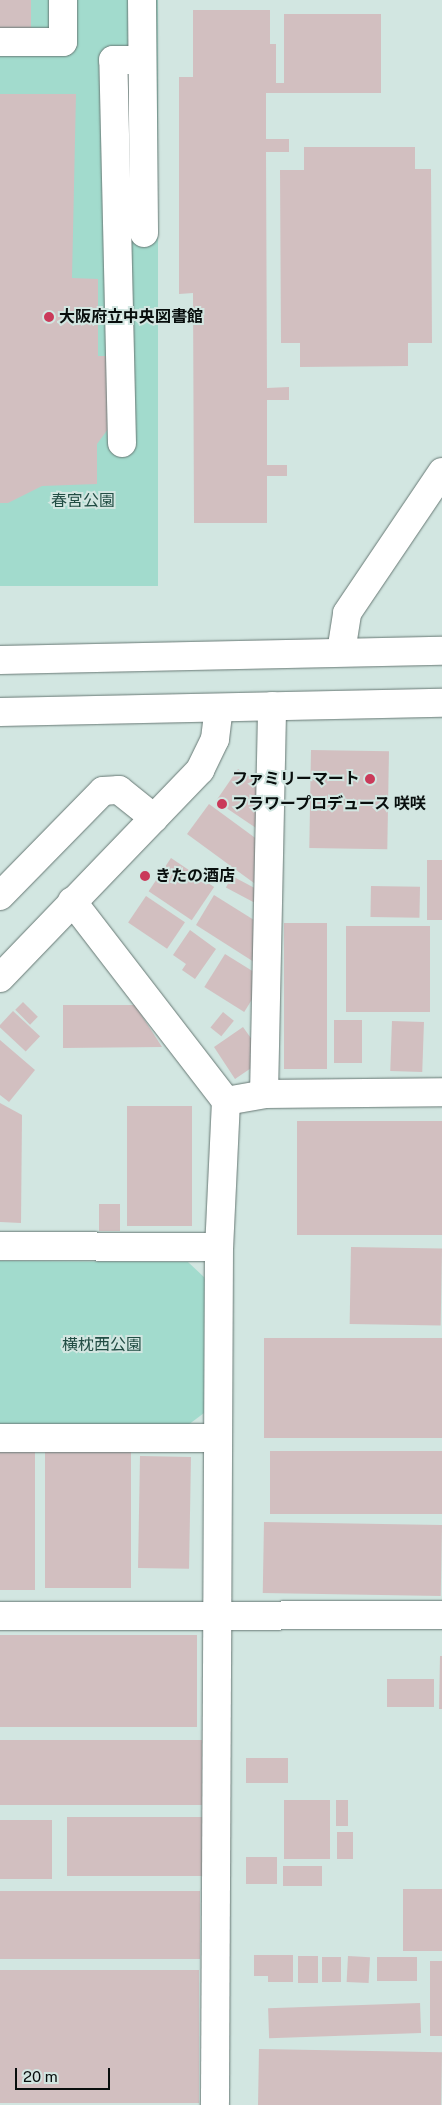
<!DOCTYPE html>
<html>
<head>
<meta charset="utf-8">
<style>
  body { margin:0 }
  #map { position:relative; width:442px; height:2105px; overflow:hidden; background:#d2e6e1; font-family:"Public Sans","Noto Sans JP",sans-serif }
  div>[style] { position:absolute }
  .green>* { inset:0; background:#a2dbcd; transform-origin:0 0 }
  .building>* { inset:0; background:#d2bfc0; transform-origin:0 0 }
  .roads { filter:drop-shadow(0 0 1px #677874) drop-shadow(0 0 1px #677874) }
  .minor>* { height:28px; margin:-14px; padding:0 14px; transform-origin:14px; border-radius:14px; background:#fff }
  .dots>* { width:14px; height:14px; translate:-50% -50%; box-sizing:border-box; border:2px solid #d2e6e1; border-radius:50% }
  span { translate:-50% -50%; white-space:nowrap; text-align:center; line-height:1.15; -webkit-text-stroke:4px #d2e6e1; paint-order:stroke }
  .poi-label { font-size:16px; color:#080e0d; font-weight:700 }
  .left { translate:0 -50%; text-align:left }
  .right { translate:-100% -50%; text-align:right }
  .park-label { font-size:16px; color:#224d44 }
  .scale { position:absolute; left:15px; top:2068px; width:95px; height:22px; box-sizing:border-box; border:2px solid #080e0d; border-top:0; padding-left:6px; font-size:15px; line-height:18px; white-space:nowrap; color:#080e0d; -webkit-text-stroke:4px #d2e6e1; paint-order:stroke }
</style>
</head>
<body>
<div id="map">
  <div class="green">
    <div style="left:0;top:0;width:158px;height:586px"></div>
    <div style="clip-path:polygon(0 1261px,188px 1262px,205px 1278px,204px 1413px,184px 1428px,0 1428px)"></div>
  </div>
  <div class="building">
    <div style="left:0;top:0;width:31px;height:30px"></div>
    <div style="clip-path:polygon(193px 10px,270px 10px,270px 44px,276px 44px,276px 83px,284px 83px,284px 14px,381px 14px,381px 93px,266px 93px,266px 139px,289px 139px,289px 152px,266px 152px,267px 388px,289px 387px,289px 400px,267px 400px,267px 465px,287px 465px,287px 476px,267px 476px,267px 523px,194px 523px,193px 293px,179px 294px,179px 77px,193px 77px)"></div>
    <div style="clip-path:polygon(0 94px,76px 94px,72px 278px,98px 279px,98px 356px,112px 356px,111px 425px,97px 444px,97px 484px,42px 486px,8px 503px,0 503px)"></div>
    <div style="clip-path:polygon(304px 147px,415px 147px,415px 169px,431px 169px,432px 343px,408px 343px,408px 366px,300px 367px,300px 343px,281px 343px,280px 170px,304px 170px)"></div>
    <div style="left:311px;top:750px;width:78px;height:98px;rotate:1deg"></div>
    <div style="clip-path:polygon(238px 769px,260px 783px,262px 832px,216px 801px)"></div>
    <div style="clip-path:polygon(209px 804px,258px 840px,258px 886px,187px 834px)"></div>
    <div style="left:171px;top:858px;width:52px;height:40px;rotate:34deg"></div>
    <div style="left:427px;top:860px;width:15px;height:60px"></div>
    <div style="left:232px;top:876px;width:32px;height:13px;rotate:28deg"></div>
    <div style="left:371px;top:886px;width:49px;height:31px;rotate:1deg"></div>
    <div style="clip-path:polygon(214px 895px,259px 923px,254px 962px,196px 925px)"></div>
    <div style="left:146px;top:896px;width:47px;height:32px;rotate:34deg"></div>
    <div style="left:284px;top:923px;width:43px;height:146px"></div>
    <div style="left:430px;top:926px;width:86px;height:84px;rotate:90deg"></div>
    <div style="clip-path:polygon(190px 930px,216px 949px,195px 979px,182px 970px,186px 964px,173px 955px)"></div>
    <div style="left:225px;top:954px;width:47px;height:39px;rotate:32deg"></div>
    <div style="left:23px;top:1002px;width:21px;height:11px;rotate:45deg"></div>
    <div style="clip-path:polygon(63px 1005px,135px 1005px,162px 1047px,63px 1048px)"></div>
    <div style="left:13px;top:1011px;width:37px;height:21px;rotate:43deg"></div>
    <div style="left:223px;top:1012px;width:14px;height:20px;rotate:39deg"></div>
    <div style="left:334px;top:1020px;width:28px;height:43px"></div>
    <div style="left:392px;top:1021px;width:32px;height:50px;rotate:2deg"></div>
    <div style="clip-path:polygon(243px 1027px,258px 1048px,250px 1054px,257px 1064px,235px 1079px,214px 1047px)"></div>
    <div style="clip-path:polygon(0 1040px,35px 1070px,9px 1102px,0 1095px)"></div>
    <div style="clip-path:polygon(0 1103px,22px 1115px,21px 1223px,0 1222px)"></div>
    <div style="left:192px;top:1106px;width:120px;height:65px;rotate:90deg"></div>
    <div style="left:442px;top:1121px;width:114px;height:145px;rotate:90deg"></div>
    <div style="left:99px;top:1204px;width:21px;height:27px"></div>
    <div style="left:351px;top:1247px;width:91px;height:77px;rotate:1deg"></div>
    <div style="left:442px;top:1338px;width:100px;height:178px;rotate:90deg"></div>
    <div style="left:45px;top:1450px;width:86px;height:138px"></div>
    <div style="left:0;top:1451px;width:35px;height:139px"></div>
    <div style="left:270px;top:1451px;width:172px;height:63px"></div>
    <div style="left:140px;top:1456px;width:51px;height:112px;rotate:1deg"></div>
    <div style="left:264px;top:1522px;width:178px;height:71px;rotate:1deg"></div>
    <div style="left:0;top:1635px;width:197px;height:92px"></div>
    <div style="clip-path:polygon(440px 1656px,442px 1656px,442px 1709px,439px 1709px)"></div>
    <div style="left:387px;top:1679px;width:47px;height:28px"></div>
    <div style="left:202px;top:1740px;width:65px;height:202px;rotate:90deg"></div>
    <div style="left:246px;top:1758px;width:42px;height:25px"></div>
    <div style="left:284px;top:1800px;width:46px;height:59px"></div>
    <div style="left:336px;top:1800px;width:12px;height:26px"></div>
    <div style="left:204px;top:1817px;width:59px;height:137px;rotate:90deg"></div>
    <div style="left:0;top:1820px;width:52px;height:59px"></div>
    <div style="left:337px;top:1832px;width:16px;height:27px"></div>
    <div style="left:277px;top:1857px;width:27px;height:31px;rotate:90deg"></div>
    <div style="left:283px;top:1866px;width:39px;height:20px"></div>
    <div style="left:403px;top:1889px;width:39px;height:62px"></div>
    <div style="left:200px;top:1891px;width:68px;height:200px;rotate:90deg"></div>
    <div style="clip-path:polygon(254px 1955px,293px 1955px,293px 1982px,268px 1982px,268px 1976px,254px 1976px)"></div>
    <div style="left:298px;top:1956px;width:20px;height:27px"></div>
    <div style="left:348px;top:1956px;width:22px;height:26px;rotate:3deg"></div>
    <div style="left:322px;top:1957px;width:19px;height:25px"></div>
    <div style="left:377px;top:1957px;width:40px;height:24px"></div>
    <div style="left:430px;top:1961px;width:12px;height:75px"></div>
    <div style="left:199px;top:1970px;width:133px;height:199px;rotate:90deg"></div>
    <div style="left:420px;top:2003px;width:30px;height:152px;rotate:88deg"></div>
    <div style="left:259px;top:2049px;width:183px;height:56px;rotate:1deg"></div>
  </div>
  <div class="roads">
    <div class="minor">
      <div style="left:142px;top:0;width:233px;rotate:89.5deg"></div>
      <div style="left:0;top:42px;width:63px"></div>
      <div style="left:63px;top:42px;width:42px;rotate:-90deg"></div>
      <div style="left:122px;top:443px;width:383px;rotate:-91.3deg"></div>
      <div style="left:113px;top:60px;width:29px"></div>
      <div style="left:341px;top:652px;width:39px;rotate:-81deg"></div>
      <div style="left:347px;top:613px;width:170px;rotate:-56deg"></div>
      <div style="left:0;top:660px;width:442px;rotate:-1.2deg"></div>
      <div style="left:0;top:712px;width:442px;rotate:-1.2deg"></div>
      <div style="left:0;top:896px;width:147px;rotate:-45.6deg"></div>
      <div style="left:103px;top:791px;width:16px;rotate:-4deg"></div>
      <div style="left:119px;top:790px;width:45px;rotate:38.7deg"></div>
      <div style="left:72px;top:901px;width:252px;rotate:52.4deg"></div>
      <div style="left:226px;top:1101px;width:146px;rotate:92.7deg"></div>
      <div style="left:219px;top:1247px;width:858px;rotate:90.27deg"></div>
      <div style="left:0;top:978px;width:289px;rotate:-46.1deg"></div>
      <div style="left:200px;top:770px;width:34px;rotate:-64deg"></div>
      <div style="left:215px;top:739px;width:31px;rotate:-83deg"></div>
      <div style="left:264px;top:1094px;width:388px;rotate:-88.8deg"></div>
      <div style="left:226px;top:1101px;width:39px;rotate:-10deg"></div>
      <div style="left:264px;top:1094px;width:178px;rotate:-0.6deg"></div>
      <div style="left:0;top:1246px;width:219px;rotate:0.3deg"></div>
      <div style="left:0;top:1438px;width:218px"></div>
      <div style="left:0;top:1616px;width:442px;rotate:-0.1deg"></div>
    </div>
  </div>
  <div class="dots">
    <div style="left:49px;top:317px;background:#ca3a5a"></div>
    <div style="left:370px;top:779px;background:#ca3a5a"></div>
    <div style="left:222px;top:804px;background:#ca3a5a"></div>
    <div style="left:145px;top:876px;background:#ca3a5a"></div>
  </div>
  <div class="poi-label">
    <span class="left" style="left:59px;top:317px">大阪府立中央図書館</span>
    <span class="right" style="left:360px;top:779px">ファミリーマート</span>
    <span class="left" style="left:232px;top:804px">フラワープロデュース 咲咲</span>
    <span class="left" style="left:155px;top:876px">きたの酒店</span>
  </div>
  <div class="park-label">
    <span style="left:83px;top:501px">春宮公園</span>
    <span style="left:102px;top:1345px">横枕西公園</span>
  </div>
  <div class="scale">20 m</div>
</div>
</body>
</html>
